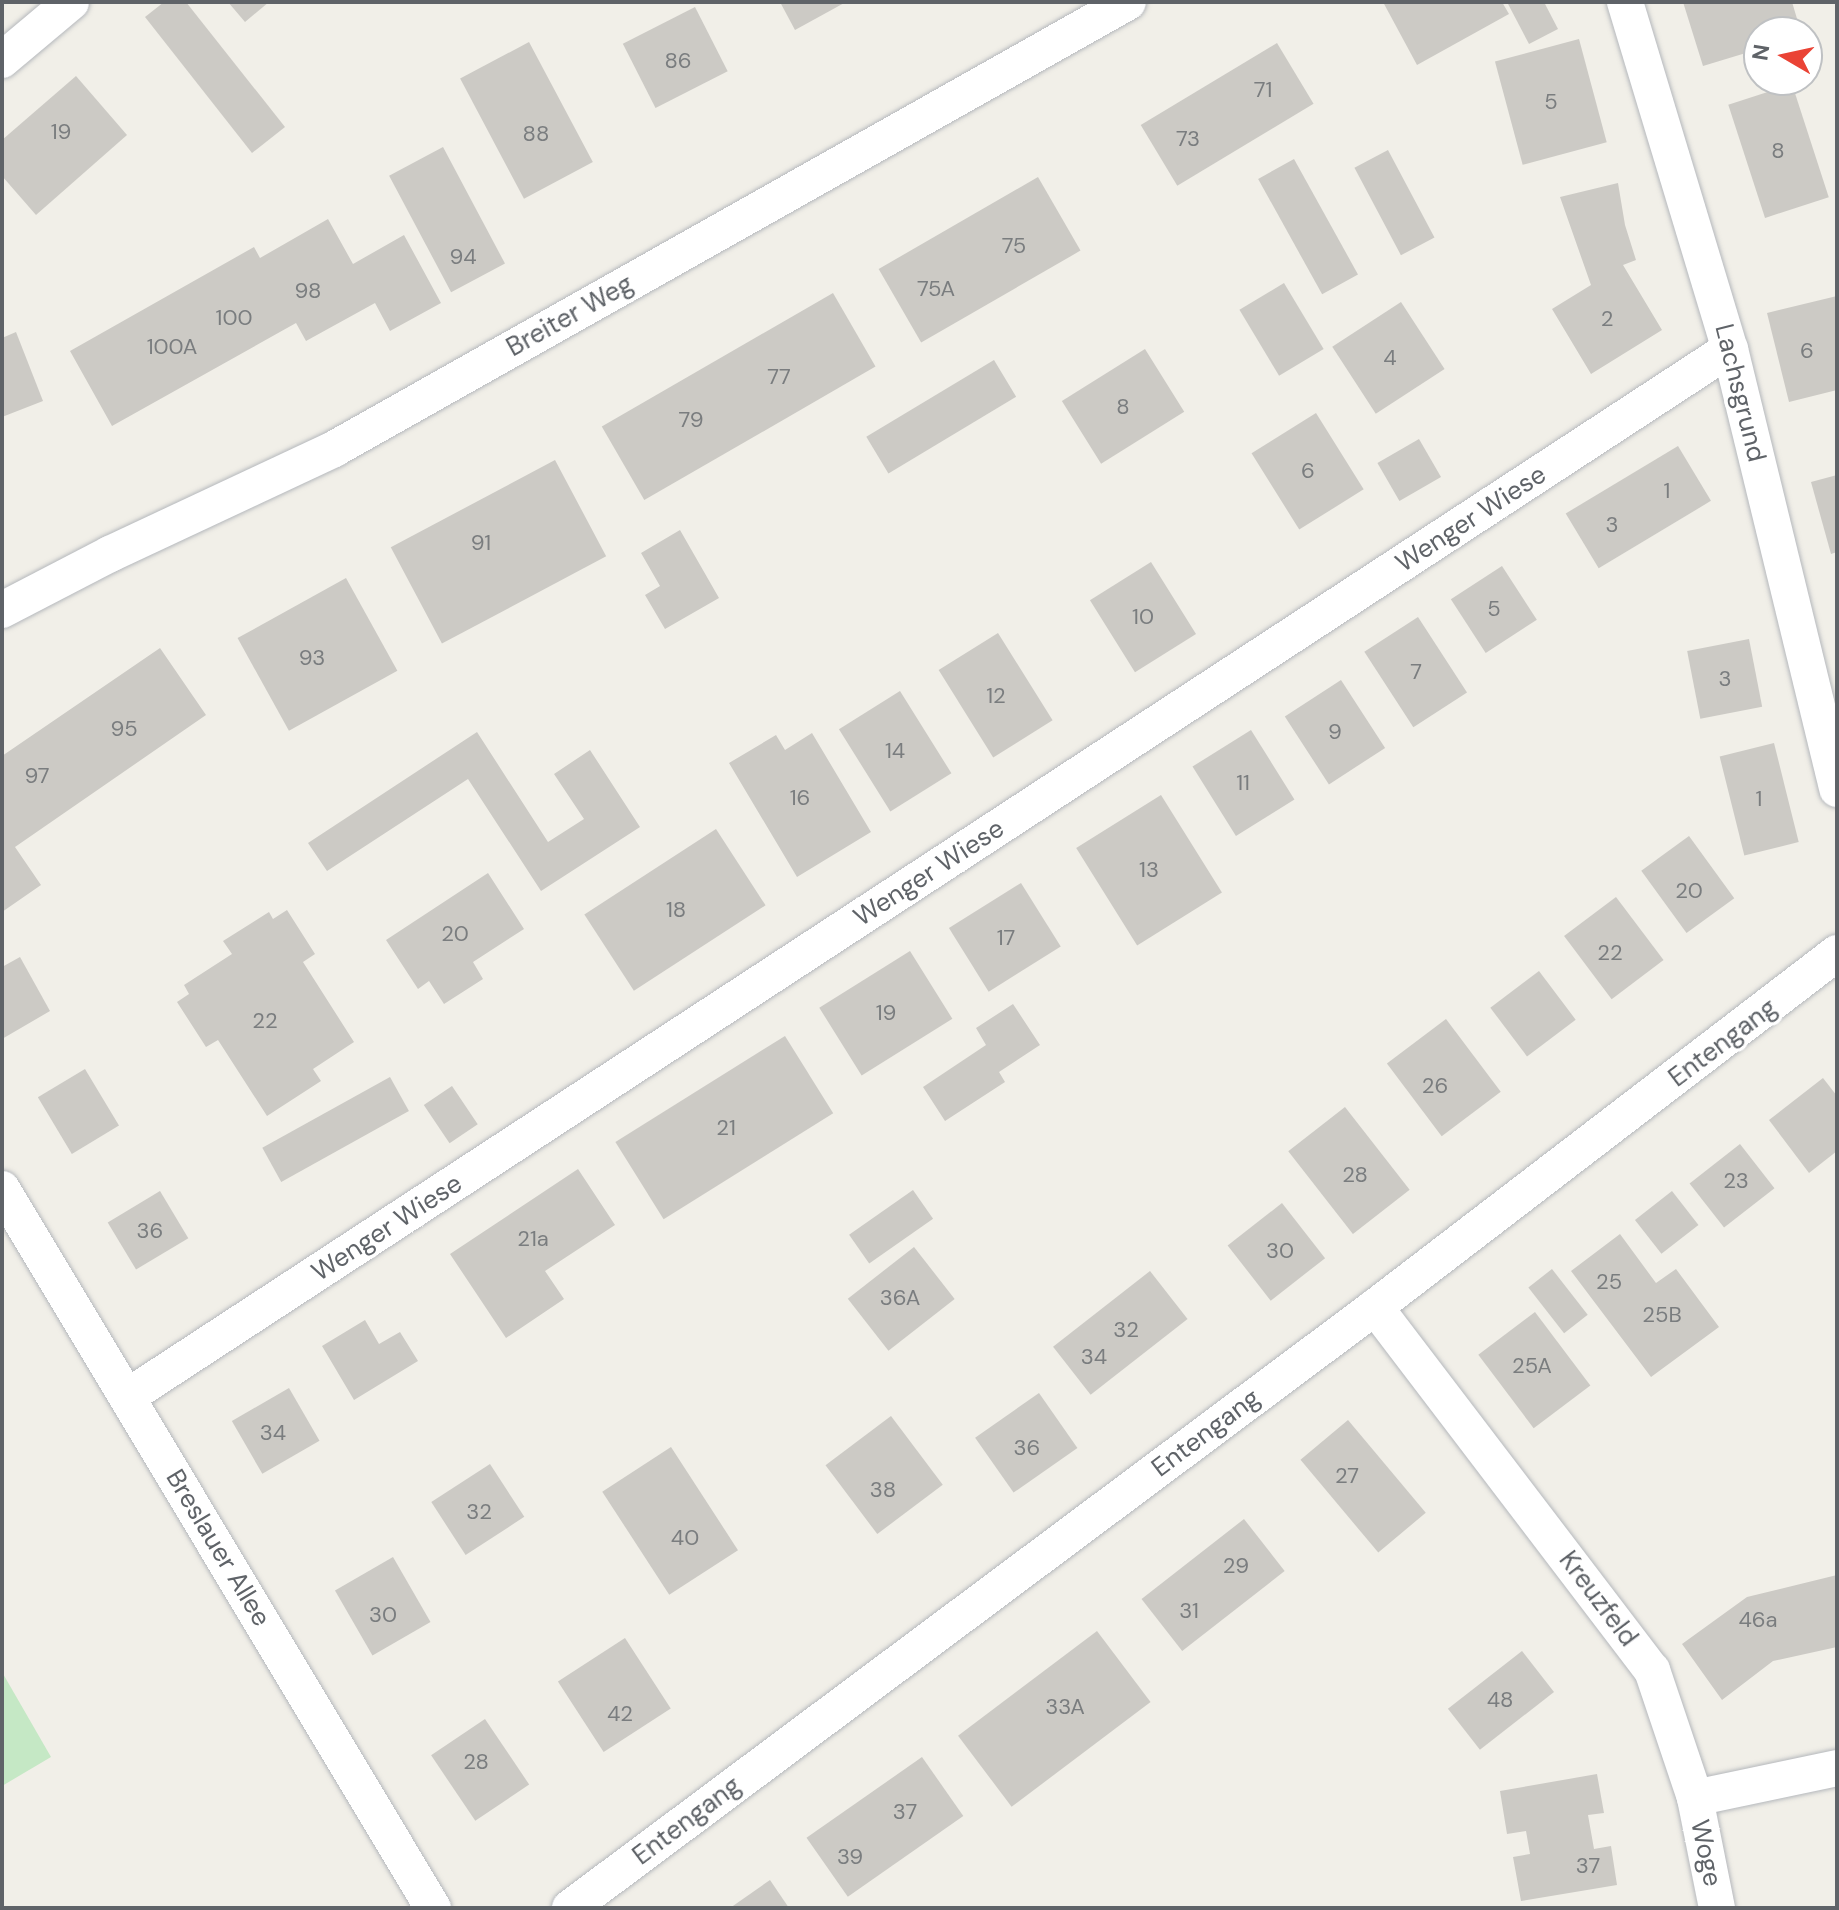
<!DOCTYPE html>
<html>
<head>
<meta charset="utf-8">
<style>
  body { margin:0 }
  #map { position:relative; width:1839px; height:1910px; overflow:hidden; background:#f1efe8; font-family:"DM Sans",sans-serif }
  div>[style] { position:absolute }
  .green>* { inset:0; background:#c5e8c5 }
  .building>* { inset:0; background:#cccac5; transform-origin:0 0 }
  .roads { filter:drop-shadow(0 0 2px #b5b8bc) drop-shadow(0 0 2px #b5b8bc) }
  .street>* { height:36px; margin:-18px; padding:0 18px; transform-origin:18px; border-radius:18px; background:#fff }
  span { translate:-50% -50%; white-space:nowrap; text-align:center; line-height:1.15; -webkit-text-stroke:7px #fff; paint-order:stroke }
  .number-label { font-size:22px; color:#7a7d7f }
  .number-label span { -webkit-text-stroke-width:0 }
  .street-label { font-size:26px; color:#5f6368 }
  .frame { position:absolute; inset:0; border:4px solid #5f6368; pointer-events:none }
  .north { position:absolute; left:1743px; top:16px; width:80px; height:80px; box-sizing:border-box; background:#fff; border:2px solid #bfc1c3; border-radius:50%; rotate:279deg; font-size:22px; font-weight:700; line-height:32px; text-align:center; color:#5f6368 }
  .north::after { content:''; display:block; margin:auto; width:28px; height:36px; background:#ea4335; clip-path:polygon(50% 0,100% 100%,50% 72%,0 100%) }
</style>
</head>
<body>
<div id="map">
  <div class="green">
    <div style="clip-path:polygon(2px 1672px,51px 1757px,2px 1786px)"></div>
  </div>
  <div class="building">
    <div style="clip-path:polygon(164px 2px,186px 2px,285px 127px,252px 153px,145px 17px)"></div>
    <div style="clip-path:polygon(228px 2px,269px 2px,245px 22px)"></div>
    <div style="clip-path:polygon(780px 2px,846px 2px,795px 30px)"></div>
    <div style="clip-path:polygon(1383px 2px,1502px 2px,1509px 14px,1417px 65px)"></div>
    <div style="clip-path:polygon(1507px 2px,1544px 2px,1558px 29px,1529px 44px)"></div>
    <div style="clip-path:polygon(1683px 2px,1792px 2px,1801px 32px,1759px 32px,1759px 49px,1703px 66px)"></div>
    <div style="left:695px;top:7px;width:72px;height:81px;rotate:63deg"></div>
    <div style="left:1579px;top:39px;width:107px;height:87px;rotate:75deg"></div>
    <div style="left:529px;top:42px;width:136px;height:78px;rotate:62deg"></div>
    <div style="left:1277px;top:43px;width:71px;height:159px;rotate:59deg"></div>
    <div style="clip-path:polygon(76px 76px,127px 135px,36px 215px,2px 176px,2px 140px)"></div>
    <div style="left:1792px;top:84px;width:119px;height:67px;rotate:72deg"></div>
    <div style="left:443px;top:147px;width:132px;height:61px;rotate:62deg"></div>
    <div style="left:1388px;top:150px;width:99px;height:38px;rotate:62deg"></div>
    <div style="left:1294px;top:159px;width:132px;height:41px;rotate:61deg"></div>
    <div style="left:1038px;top:177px;width:85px;height:184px;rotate:60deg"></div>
    <div style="clip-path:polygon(1618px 183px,1625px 225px,1636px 260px,1623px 265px,1662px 330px,1591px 374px,1552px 309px,1591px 285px,1560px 197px)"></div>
    <div style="clip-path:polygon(328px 219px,353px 264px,404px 235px,441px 303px,390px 331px,375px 303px,306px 341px,296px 323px,112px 426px,70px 351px,254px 247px,260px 258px)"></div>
    <div style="left:1284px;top:283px;width:77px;height:52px;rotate:59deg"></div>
    <div style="left:833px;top:293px;width:85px;height:267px;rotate:60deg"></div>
    <div style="clip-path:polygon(1837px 296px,1837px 390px,1789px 402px,1767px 313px)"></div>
    <div style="left:1401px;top:302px;width:80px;height:82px;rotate:57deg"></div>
    <div style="clip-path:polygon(16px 332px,43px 401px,2px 417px,2px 338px)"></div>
    <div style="left:1145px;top:349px;width:74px;height:98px;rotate:58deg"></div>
    <div style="left:994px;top:360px;width:43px;height:149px;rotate:59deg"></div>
    <div style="left:1316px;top:413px;width:90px;height:76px;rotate:58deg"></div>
    <div style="left:1419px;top:439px;width:44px;height:48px;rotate:60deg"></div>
    <div style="left:1678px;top:446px;width:64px;height:131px;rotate:59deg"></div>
    <div style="left:555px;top:460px;width:109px;height:186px;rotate:62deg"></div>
    <div style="clip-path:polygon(1837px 475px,1837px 552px,1831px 554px,1811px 482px)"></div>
    <div style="clip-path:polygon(680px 530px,719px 598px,665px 629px,645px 595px,660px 586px,641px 553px)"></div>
    <div style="left:1151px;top:562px;width:85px;height:72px;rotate:58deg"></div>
    <div style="left:1502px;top:566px;width:64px;height:61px;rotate:57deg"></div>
    <div style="left:346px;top:578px;width:106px;height:124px;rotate:61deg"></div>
    <div style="left:1418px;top:617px;width:90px;height:64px;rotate:57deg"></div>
    <div style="left:998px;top:633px;width:103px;height:70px;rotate:58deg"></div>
    <div style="left:1749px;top:639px;width:69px;height:63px;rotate:79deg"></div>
    <div style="clip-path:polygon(160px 648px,206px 715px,15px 847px,41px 885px,2px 912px,2px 756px)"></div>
    <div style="left:1341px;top:680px;width:81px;height:67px;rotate:57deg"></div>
    <div style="left:900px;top:691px;width:97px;height:72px;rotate:58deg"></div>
    <div style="left:1251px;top:730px;width:82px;height:69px;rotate:58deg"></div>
    <div style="clip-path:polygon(477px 732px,548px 842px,584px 819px,554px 774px,590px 750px,640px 827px,541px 891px,468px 779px,327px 871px,308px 843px)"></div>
    <div style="clip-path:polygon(812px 733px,871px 832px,797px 877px,729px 763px,776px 735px,785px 750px)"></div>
    <div style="left:1774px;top:743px;width:102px;height:56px;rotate:76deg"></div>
    <div style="left:1161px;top:795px;width:115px;height:100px;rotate:58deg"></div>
    <div style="left:716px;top:829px;width:91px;height:157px;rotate:57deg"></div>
    <div style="left:1689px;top:836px;width:77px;height:59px;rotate:54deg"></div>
    <div style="clip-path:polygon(488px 873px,524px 929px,473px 962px,483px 979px,444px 1004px,429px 981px,418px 989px,386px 940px)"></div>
    <div style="left:1021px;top:883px;width:75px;height:85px;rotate:58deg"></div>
    <div style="left:1616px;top:897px;width:79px;height:65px;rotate:53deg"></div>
    <div style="clip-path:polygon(287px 910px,315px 954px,303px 962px,354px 1042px,313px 1069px,321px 1081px,267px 1116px,218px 1040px,206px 1047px,177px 1002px,189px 994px,184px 985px,232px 954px,223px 941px,269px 912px,273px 919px)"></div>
    <div style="left:910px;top:951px;width:80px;height:107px;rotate:58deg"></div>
    <div style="clip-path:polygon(20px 957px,50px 1011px,2px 1039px,2px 967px)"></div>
    <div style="left:1539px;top:971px;width:61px;height:61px;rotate:53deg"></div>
    <div style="clip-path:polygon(1013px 1004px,1040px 1045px,999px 1072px,1005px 1082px,945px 1121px,923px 1087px,986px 1045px,976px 1028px)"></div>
    <div style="left:1446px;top:1019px;width:91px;height:74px;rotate:53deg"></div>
    <div style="left:785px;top:1036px;width:91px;height:200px;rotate:58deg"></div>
    <div style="left:85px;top:1069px;width:66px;height:55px;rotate:59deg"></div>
    <div style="left:390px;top:1077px;width:39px;height:146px;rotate:61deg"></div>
    <div style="clip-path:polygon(1823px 1078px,1837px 1096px,1837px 1151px,1809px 1173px,1769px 1120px)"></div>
    <div style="left:452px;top:1086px;width:46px;height:34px;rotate:56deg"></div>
    <div style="left:1345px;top:1107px;width:105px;height:72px;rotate:52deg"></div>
    <div style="left:1740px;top:1144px;width:56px;height:64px;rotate:52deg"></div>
    <div style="clip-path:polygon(578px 1169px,615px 1225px,545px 1271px,564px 1299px,506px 1338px,450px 1254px)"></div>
    <div style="left:913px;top:1190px;width:35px;height:78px;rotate:55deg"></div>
    <div style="left:160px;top:1191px;width:55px;height:61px;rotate:59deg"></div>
    <div style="left:1672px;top:1191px;width:43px;height:47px;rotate:52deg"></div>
    <div style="left:1282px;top:1203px;width:70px;height:69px;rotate:52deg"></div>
    <div style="clip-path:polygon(1620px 1234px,1656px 1283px,1676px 1269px,1719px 1327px,1651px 1377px,1571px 1271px)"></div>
    <div style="left:914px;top:1247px;width:66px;height:84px;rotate:52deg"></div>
    <div style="left:1552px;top:1269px;width:58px;height:30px;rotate:52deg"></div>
    <div style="left:1150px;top:1271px;width:61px;height:123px;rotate:52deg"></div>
    <div style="left:1535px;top:1312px;width:92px;height:71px;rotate:53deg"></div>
    <div style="clip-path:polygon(365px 1320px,379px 1344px,400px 1332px,418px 1361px,354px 1400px,322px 1346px)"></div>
    <div style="left:289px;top:1388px;width:61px;height:66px;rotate:60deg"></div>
    <div style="left:1039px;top:1393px;width:67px;height:78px;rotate:55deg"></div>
    <div style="left:891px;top:1416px;width:86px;height:82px;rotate:53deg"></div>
    <div style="left:1348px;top:1420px;width:121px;height:62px;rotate:50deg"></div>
    <div style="left:671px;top:1447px;width:123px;height:82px;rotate:57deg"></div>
    <div style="left:490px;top:1464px;width:63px;height:70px;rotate:57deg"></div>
    <div style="left:1244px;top:1519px;width:66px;height:130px;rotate:52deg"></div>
    <div style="left:393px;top:1557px;width:75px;height:67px;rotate:60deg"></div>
    <div style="clip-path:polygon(1837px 1575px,1837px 1647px,1773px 1661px,1722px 1700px,1682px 1644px,1747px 1597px)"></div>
    <div style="left:1097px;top:1631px;width:89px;height:174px;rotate:53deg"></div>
    <div style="left:625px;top:1638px;width:84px;height:80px;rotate:57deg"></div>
    <div style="left:1522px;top:1651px;width:52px;height:94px;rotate:52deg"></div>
    <div style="left:485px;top:1719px;width:79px;height:65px;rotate:56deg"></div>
    <div style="left:922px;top:1757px;width:72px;height:141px;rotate:55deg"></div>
    <div style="clip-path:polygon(1597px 1774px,1604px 1813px,1588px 1815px,1594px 1849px,1611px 1846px,1617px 1885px,1521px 1901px,1513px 1857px,1530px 1854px,1526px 1831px,1507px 1834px,1500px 1791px)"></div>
    <div style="clip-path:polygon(770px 1880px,789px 1908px,730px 1908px)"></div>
  </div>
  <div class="roads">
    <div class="street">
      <div style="left:1625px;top:2px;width:363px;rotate:73.2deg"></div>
      <div style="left:1730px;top:349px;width:453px;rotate:76.3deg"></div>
      <div style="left:2px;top:60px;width:90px;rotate:-40deg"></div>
      <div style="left:2px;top:610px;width:122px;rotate:-27.4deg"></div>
      <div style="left:110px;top:554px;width:247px;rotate:-25.1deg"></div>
      <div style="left:334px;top:449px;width:911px;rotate:-29.38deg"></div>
      <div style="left:2px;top:1189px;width:838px;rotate:59.06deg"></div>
      <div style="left:1375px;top:1307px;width:457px;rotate:52.7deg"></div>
      <div style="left:1652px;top:1670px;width:135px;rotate:71.4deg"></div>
      <div style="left:1695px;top:1798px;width:145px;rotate:-11.9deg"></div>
      <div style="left:127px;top:1397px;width:1915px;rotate:-33.18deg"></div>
      <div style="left:1695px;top:1798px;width:112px;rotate:78.7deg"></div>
      <div style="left:570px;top:1908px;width:1005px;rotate:-36.74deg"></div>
      <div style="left:1375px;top:1307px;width:582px;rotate:-37.46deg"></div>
    </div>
  </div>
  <div class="number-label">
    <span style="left:678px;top:61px">86</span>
    <span style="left:1263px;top:90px">71</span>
    <span style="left:1551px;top:102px">5</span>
    <span style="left:61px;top:132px">19</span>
    <span style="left:536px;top:134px">88</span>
    <span style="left:1188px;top:139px">73</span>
    <span style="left:1778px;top:151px">8</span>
    <span style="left:1014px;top:246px">75</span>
    <span style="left:463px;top:257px">94</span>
    <span style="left:936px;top:289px">75A</span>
    <span style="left:308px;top:291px">98</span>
    <span style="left:234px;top:318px">100</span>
    <span style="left:1607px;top:319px">2</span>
    <span style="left:172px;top:347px">100A</span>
    <span style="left:1807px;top:351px">6</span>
    <span style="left:1390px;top:358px">4</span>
    <span style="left:779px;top:377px">77</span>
    <span style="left:1123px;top:407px">8</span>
    <span style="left:691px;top:420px">79</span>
    <span style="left:1308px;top:471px">6</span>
    <span style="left:1667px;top:491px">1</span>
    <span style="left:1612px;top:525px">3</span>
    <span style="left:481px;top:543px">91</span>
    <span style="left:1494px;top:609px">5</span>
    <span style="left:1143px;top:617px">10</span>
    <span style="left:312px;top:658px">93</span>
    <span style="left:1416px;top:672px">7</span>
    <span style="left:1725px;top:679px">3</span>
    <span style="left:996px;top:696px">12</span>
    <span style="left:124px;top:729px">95</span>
    <span style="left:1335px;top:732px">9</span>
    <span style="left:895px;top:751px">14</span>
    <span style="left:37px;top:776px">97</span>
    <span style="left:1243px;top:783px">11</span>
    <span style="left:800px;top:798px">16</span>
    <span style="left:1759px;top:799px">1</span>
    <span style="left:1149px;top:870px">13</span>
    <span style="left:1689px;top:891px">20</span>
    <span style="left:676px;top:910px">18</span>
    <span style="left:455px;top:934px">20</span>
    <span style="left:1006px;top:938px">17</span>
    <span style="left:1610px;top:953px">22</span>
    <span style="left:886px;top:1013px">19</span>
    <span style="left:265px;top:1021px">22</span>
    <span style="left:1435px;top:1086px">26</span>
    <span style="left:726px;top:1128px">21</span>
    <span style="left:1355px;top:1175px">28</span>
    <span style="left:1736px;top:1181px">23</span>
    <span style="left:150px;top:1231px">36</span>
    <span style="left:533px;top:1239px">21a</span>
    <span style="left:1280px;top:1251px">30</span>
    <span style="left:1609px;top:1282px">25</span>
    <span style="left:900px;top:1298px">36A</span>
    <span style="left:1662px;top:1315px">25B</span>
    <span style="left:1126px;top:1330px">32</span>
    <span style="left:1094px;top:1357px">34</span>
    <span style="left:1532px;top:1366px">25A</span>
    <span style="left:273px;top:1433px">34</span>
    <span style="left:1027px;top:1448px">36</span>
    <span style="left:1347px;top:1476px">27</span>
    <span style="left:883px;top:1490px">38</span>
    <span style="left:479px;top:1512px">32</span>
    <span style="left:685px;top:1538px">40</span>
    <span style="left:1236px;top:1566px">29</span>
    <span style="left:1189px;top:1611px">31</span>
    <span style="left:383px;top:1615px">30</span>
    <span style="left:1758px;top:1620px">46a</span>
    <span style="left:1500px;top:1700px">48</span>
    <span style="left:1065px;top:1707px">33A</span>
    <span style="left:620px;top:1714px">42</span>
    <span style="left:476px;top:1762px">28</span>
    <span style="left:905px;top:1812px">37</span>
    <span style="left:850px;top:1857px">39</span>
    <span style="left:1588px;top:1866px">37</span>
  </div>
  <div class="street-label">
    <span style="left:570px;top:316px;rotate:-29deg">Breiter Weg</span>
    <span style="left:1740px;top:393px;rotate:76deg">Lachsgrund</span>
    <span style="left:1471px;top:519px;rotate:-33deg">Wenger Wiese</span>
    <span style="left:929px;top:873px;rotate:-33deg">Wenger Wiese</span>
    <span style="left:1723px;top:1043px;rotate:-37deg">Entengang</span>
    <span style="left:387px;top:1228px;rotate:-33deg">Wenger Wiese</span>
    <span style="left:1206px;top:1433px;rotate:-37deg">Entengang</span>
    <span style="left:218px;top:1548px;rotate:59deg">Breslauer Allee</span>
    <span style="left:1598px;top:1599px;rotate:53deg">Kreuzfeld</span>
    <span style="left:687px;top:1821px;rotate:-37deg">Entengang</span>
    <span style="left:1706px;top:1853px;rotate:78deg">Woge</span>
  </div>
  <div class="frame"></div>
  <div class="north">N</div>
</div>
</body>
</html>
